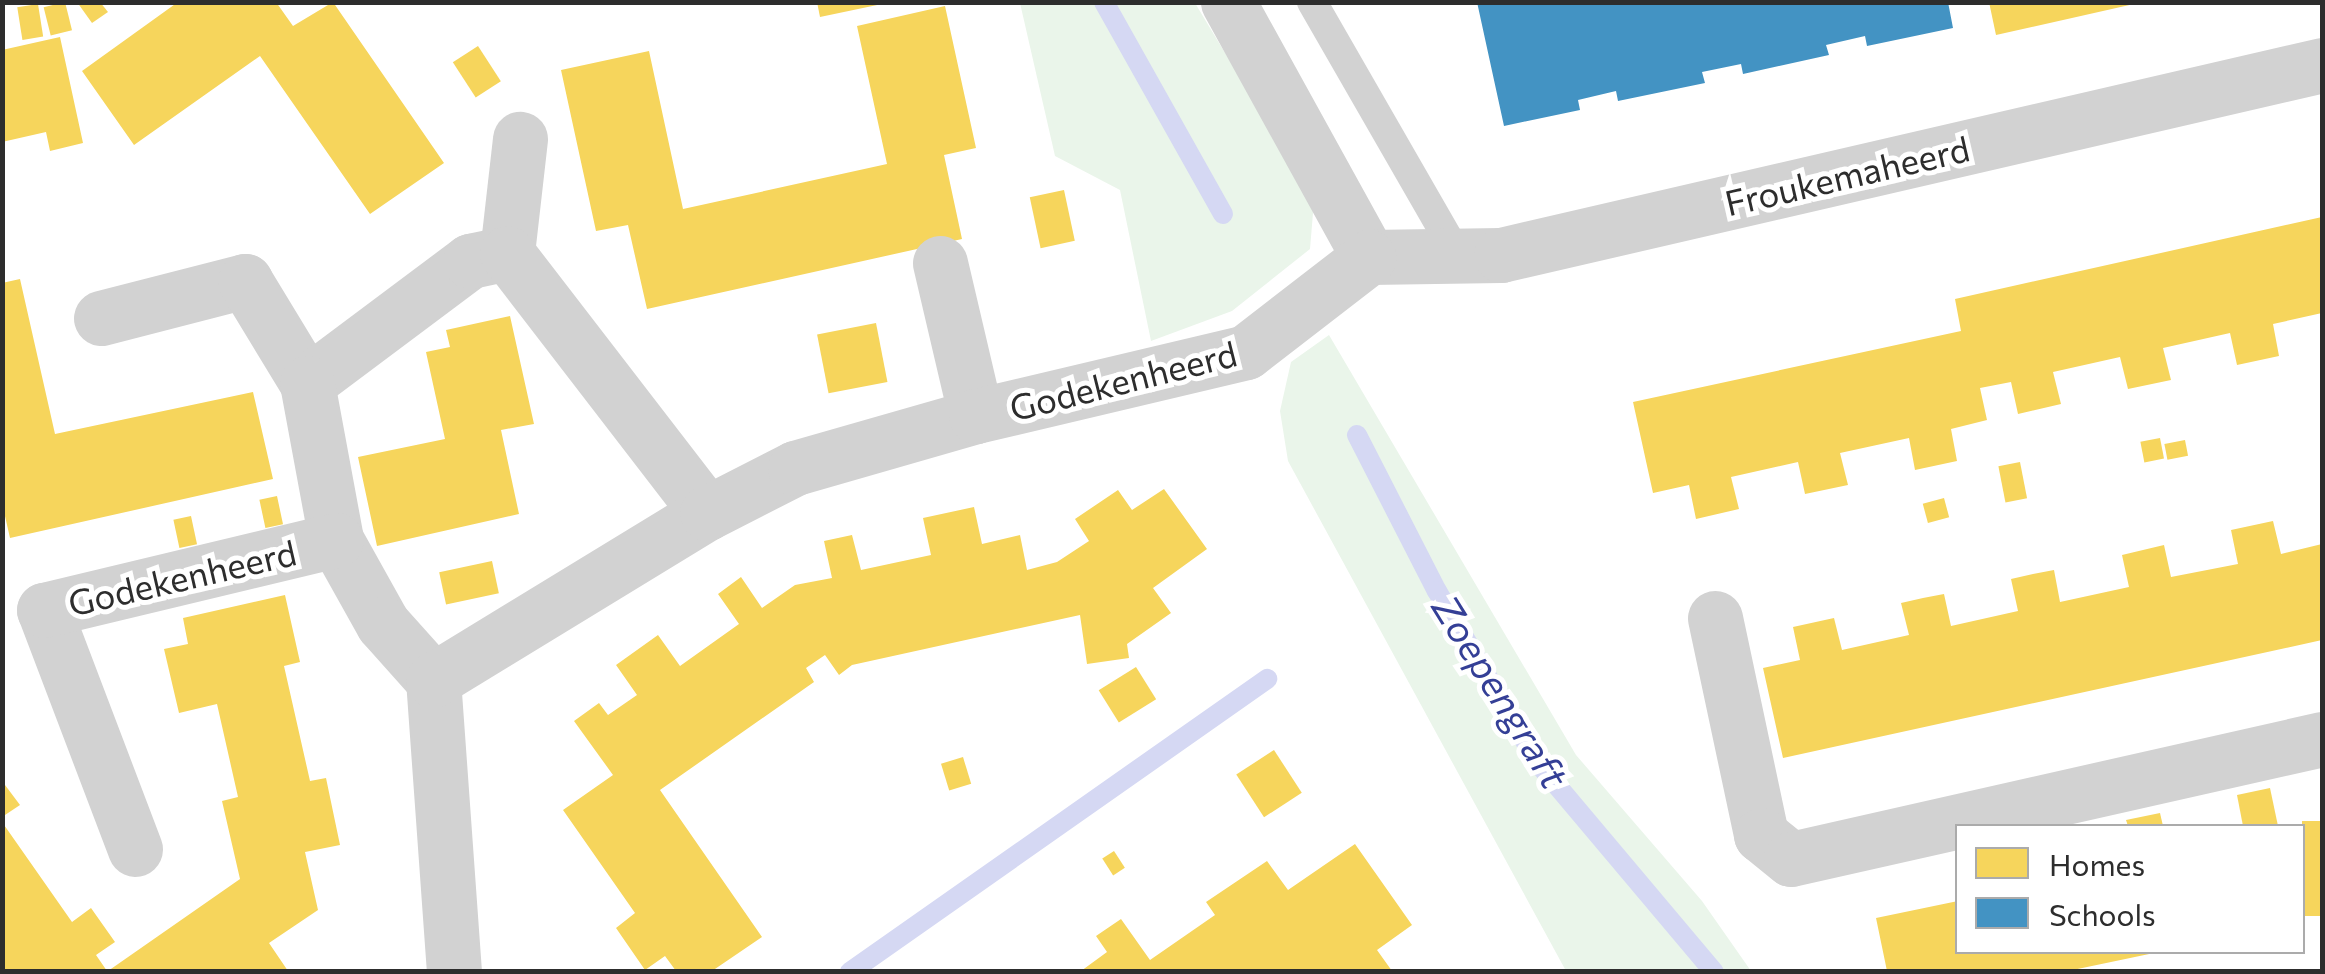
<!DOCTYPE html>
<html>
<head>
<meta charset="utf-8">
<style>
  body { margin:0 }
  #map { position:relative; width:2325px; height:974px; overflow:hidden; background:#fff; font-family:Commissioner,sans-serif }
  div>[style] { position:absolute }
  .green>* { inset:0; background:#eaf5ea }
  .homes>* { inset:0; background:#f6d55c; transform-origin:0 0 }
  .schools>* { inset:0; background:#4393c3 }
  .stream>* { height:20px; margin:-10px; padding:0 10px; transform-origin:10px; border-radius:10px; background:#d5d8f3 }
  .service>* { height:30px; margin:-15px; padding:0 15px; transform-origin:15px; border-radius:15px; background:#d2d2d2 }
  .minor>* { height:55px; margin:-27.5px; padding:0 27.5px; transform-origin:27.5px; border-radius:27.5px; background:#d2d2d2 }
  span { translate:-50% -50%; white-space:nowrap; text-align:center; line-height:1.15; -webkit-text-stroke:10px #fff; paint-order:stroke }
  .street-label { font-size:35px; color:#2d2d2d }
  .water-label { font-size:38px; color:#343f96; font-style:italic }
  .frame { position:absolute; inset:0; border:5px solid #2d2d2d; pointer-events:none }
  .legend { position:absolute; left:1955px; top:824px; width:350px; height:130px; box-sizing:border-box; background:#fff; border:2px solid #ababab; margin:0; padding:12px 18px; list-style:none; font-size:30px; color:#2d2d2d }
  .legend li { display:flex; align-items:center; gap:20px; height:50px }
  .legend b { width:50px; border:2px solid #ababab }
</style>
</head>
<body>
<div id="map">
  <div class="green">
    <div style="clip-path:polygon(1020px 3px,1195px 3px,1314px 201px,1310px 249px,1232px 311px,1151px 341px,1120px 190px,1055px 156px)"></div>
    <div style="clip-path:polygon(1329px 335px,1576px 755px,1702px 901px,1751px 971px,1566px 971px,1288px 461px,1280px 411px,1291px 362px)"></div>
  </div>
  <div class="homes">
    <div style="left:65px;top:2px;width:29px;height:22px;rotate:76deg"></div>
    <div style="clip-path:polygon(77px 2px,100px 2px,108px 12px,92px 23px)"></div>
    <div style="clip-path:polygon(178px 2px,276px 2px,293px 26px,333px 2px,444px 163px,370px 214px,260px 56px,134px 145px,82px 71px)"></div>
    <div style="clip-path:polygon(817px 2px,882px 2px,882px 4px,820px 17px)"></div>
    <div style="clip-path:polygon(1989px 2px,2134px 2px,2134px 4px,1996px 35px)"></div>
    <div style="left:38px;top:4px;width:33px;height:21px;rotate:81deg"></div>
    <div style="clip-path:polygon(945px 6px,976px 148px,944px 155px,962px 239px,647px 309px,628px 225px,596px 231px,561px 70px,649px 51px,683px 209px,887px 164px,857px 26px)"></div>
    <div style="clip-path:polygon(60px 37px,83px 143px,50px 151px,46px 132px,2px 142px,2px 50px)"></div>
    <div style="left:478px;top:46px;width:42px;height:30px;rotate:57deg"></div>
    <div style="left:1064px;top:190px;width:52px;height:35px;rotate:78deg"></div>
    <div style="clip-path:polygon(2322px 217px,2322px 313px,2273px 324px,2279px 356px,2237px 365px,2230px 333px,2163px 348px,2171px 380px,2128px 389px,2120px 357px,2053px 372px,2061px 404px,2018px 414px,2011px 382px,1980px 388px,1987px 420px,1951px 429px,1957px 461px,1915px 470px,1909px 438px,1840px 453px,1848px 485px,1805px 494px,1798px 462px,1731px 477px,1739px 509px,1696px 519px,1689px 485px,1653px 493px,1633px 402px,1961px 331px,1955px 299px)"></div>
    <div style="clip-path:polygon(20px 279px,55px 434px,253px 392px,273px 479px,10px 538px,2px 503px,2px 283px)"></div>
    <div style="clip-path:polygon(510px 316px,534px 424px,501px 430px,519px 514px,377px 546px,358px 457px,445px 439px,426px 352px,450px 347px,446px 330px)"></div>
    <div style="left:876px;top:323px;width:60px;height:60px;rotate:79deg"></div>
    <div style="left:2160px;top:438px;width:21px;height:20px;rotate:79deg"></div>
    <div style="left:2185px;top:440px;width:16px;height:21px;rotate:79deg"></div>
    <div style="left:2020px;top:462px;width:37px;height:22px;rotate:79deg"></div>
    <div style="clip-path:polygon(1164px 489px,1207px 549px,1153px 588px,1171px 613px,1127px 644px,1129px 658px,1087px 664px,1080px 615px,852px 665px,839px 675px,825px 655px,806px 668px,814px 682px,660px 790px,762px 937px,712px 971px,676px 971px,665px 956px,645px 970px,616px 928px,635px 913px,563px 810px,613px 775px,574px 721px,599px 703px,608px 715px,637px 695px,616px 665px,658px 635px,680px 666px,739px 624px,718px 594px,741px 577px,762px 608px,795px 585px,832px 578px,824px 541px,852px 535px,861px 570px,931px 555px,923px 518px,974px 507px,982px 544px,1020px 535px,1027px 570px,1057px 562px,1089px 541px,1075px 519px,1118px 490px,1132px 510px)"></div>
    <div style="left:277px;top:496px;width:29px;height:18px;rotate:78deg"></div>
    <div style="left:1944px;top:498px;width:20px;height:22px;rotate:75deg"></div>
    <div style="left:191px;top:516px;width:29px;height:18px;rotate:78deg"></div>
    <div style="clip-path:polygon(2273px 521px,2281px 554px,2322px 544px,2322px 640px,1783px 758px,1763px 668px,1800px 660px,1793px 627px,1834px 618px,1842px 650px,1909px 635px,1901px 603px,1923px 598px,1944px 594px,1951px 626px,2018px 611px,2011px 579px,2033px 574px,2054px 570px,2060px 602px,2129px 587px,2122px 555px,2164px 545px,2171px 577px,2238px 564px,2231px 530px)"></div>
    <div style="left:492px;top:561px;width:33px;height:54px;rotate:78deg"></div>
    <div style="clip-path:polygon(285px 595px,300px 662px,284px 666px,310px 781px,326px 778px,340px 845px,305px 852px,318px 910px,269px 943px,288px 971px,108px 971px,240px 879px,222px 801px,238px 797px,217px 704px,179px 713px,164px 649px,188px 644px,183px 618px)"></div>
    <div style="left:1136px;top:667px;width:38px;height:44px;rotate:58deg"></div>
    <div style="left:1274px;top:750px;width:51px;height:45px;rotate:57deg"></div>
    <div style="left:963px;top:757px;width:28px;height:23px;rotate:73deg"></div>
    <div style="clip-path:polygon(2px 781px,20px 805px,2px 817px)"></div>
    <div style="clip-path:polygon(2270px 788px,2278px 826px,2243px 826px,2237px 795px)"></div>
    <div style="clip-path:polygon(2160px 813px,2163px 826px,2128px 826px,2126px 820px)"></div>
    <div style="left:2322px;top:821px;width:95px;height:20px;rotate:90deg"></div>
    <div style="clip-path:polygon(2px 822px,72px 922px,91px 908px,115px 942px,96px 955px,107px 971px,2px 971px)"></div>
    <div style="clip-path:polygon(1355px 844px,1412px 925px,1377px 950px,1392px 971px,1081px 971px,1107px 952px,1096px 936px,1121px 919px,1150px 960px,1215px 915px,1206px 902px,1267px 861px,1288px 890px)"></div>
    <div style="left:1114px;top:851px;width:20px;height:14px;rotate:57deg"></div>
    <div style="clip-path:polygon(1958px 901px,1958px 952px,2154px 953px,2068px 971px,1887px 971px,1876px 918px)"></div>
  </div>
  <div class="schools">
    <div style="clip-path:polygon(1477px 2px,1948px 2px,1953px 28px,1867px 46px,1865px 36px,1826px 45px,1829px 55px,1743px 74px,1741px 64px,1702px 72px,1705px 83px,1618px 101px,1616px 91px,1578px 100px,1580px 110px,1504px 126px)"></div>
  </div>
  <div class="stream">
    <div style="left:1104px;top:2px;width:243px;rotate:60.7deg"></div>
    <div style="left:1357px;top:435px;width:175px;rotate:62.9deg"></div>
    <div style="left:1437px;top:591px;width:199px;rotate:59.6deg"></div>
    <div style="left:1538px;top:763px;width:273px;rotate:49.9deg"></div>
    <div style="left:850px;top:972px;width:510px;rotate:-35.09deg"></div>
  </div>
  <div class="service">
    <div style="left:1312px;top:2px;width:297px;rotate:60.1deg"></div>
  </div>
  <div class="minor">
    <div style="left:1228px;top:2px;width:291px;rotate:61.1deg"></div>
    <div style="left:507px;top:253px;width:115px;rotate:-83.5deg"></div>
    <div style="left:1369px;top:257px;width:132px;rotate:-0.9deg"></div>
    <div style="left:1501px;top:255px;width:843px;rotate:-13.03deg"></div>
    <div style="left:940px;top:263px;width:157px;rotate:76.8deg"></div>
    <div style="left:101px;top:318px;width:149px;rotate:-14.4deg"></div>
    <div style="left:245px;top:281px;width:119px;rotate:58.7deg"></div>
    <div style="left:307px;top:383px;width:204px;rotate:-36.8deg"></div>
    <div style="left:470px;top:261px;width:38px;rotate:-12deg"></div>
    <div style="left:507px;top:253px;width:328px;rotate:52.4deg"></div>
    <div style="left:307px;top:383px;width:160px;rotate:79.5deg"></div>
    <div style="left:336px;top:540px;width:96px;rotate:60.8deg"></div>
    <div style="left:383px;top:624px;width:75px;rotate:48.2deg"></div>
    <div style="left:1715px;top:618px;width:222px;rotate:78deg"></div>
    <div style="left:1761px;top:835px;width:38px;rotate:39deg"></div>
    <div style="left:1791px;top:859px;width:544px;rotate:-12.73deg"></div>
    <div style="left:135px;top:849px;width:256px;rotate:-110.8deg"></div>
    <div style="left:44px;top:610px;width:300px;rotate:-13.5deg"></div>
    <div style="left:454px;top:972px;width:293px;rotate:-94.1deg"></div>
    <div style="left:433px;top:680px;width:321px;rotate:-31.4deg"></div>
    <div style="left:707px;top:513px;width:99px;rotate:-27.1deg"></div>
    <div style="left:795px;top:468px;width:188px;rotate:-16deg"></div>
    <div style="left:976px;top:416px;width:277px;rotate:-13.3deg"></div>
    <div style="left:1246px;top:352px;width:155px;rotate:-37.7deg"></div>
  </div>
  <div class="street-label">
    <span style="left:1847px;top:175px;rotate:-13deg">Froukemaheerd</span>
    <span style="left:1123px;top:380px;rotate:-14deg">Godekenheerd</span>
    <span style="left:182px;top:577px;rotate:-13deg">Godekenheerd</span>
  </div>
  <div class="water-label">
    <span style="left:1501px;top:691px;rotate:58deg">Zoepengraft</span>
  </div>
  <div class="frame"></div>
  <ul class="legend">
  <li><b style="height:28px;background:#f6d55c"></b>Homes</li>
  <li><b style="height:28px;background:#4393c3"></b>Schools</li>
  </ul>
</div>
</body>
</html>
